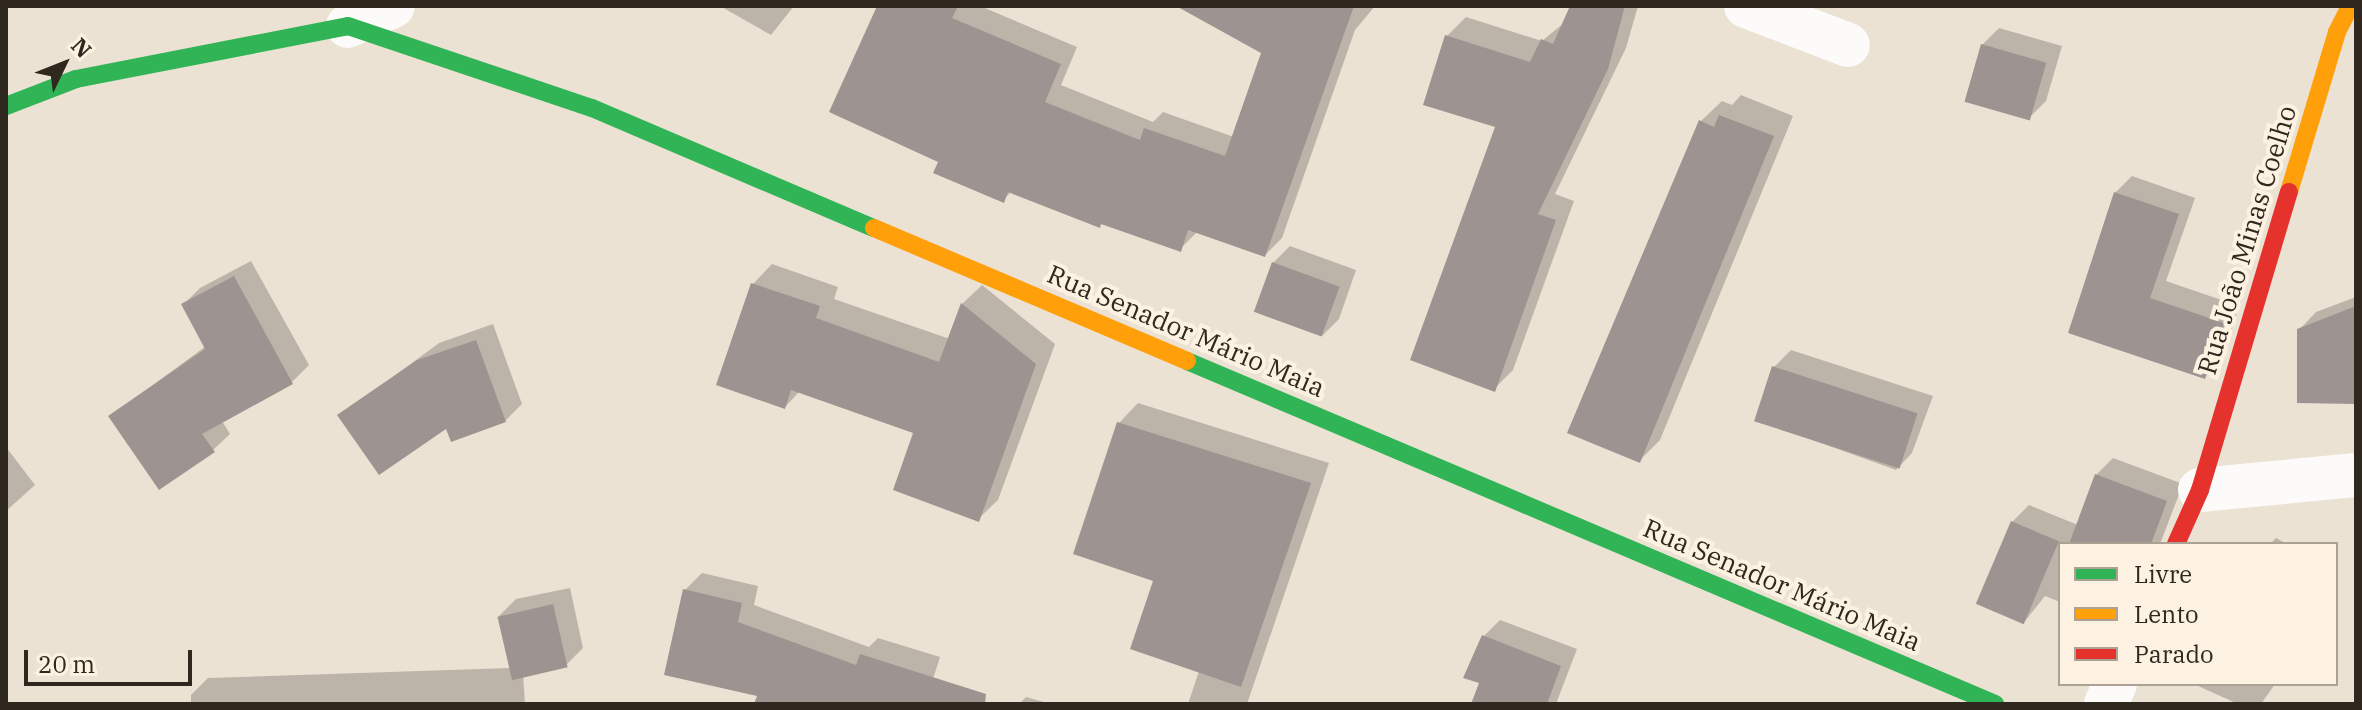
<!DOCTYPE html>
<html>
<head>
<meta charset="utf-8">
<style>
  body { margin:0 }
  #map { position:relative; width:2362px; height:710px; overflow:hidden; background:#ece2d4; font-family:"IBM Plex Serif",serif }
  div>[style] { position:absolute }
  .shadow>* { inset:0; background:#0003 }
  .building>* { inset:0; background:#9d9491; transform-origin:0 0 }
  .street>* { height:44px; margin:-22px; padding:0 22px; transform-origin:22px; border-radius:22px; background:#fcfbf9 }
  .fast>* { height:18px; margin:-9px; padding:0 9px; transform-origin:9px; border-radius:9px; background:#30b455 }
  .slow>* { height:18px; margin:-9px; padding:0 9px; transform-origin:9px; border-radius:9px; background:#ff9f0a }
  .jam>* { height:18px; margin:-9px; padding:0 9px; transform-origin:9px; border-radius:9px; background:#e5322d }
  span { translate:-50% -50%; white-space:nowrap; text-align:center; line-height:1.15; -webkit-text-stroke:8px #fdf1e2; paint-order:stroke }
  .street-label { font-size:26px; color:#2f281e }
  .frame { position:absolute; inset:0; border:8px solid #2f281e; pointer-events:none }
  .legend { position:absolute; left:2058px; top:542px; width:280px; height:144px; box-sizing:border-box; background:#fdf1e2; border:2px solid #aba194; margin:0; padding:10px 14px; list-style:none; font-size:24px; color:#2f281e }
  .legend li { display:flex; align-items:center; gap:16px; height:40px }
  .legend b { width:40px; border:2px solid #aba194 }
  .north { position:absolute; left:24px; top:24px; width:80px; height:80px; -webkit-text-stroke:6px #fdf1e2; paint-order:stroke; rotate:47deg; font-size:22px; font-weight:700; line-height:32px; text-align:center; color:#2f281e }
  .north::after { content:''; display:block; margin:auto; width:28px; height:36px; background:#2f281e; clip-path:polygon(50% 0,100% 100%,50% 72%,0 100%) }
  .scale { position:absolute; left:24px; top:650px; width:168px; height:36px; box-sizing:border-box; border:4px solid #2f281e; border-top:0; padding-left:10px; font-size:24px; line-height:28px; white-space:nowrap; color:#2f281e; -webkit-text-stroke:6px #fdf1e2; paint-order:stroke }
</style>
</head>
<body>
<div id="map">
  <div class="shadow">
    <div style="clip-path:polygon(720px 6px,794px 6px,771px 35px)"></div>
    <div style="clip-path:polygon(879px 6px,980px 6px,1077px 47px,1061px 85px,1153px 122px,1163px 112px,1234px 137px,1264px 52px,1198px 6px,1375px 6px,1355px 30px,1282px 238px,1265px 255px,1198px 231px,1180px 249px,1103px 223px,1099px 226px,1012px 191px,1003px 200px,940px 161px)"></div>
    <div style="clip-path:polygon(1572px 6px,1638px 6px,1626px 48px,1555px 194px,1574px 201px,1513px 370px,1494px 389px,1497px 126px,1447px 36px,1466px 17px,1542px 41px,1565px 22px)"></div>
    <div style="clip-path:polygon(1999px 28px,2062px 46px,2046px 101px,2029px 118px,1982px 45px)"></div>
    <div style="clip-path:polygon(1741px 95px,1793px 116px,1660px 440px,1639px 461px,1701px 121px,1722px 101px,1732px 105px)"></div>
    <div style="clip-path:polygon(2132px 176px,2195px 198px,2166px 281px,2239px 306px,2222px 360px,2205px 377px,2070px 331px,2115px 193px)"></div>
    <div style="clip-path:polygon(1290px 246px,1356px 270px,1339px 319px,1322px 336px,1273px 263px)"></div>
    <div style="clip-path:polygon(251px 261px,309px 365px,292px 382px,222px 421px,230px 434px,213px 450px,111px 416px,206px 346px,183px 305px,200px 288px)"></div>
    <div style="clip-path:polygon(772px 264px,838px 287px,834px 299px,950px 339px,962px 304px,982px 285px,1055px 344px,998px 500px,978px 519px,916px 432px,800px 391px,785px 407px,753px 284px)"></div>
    <div style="clip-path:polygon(2356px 297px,2356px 402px,2299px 330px,2316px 312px)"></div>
    <div style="clip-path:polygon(493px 324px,522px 404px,505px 421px,447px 426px,340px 416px,439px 343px)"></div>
    <div style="clip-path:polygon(1791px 350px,1933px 396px,1912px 453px,1896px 470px,1757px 420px,1774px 367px)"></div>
    <div style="clip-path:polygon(1138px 403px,1329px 463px,1247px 704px,1188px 704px,1199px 671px,1156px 580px,1119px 423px)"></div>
    <div style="clip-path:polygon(6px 447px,35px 485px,6px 511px)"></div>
    <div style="clip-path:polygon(2113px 458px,2183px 484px,2160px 544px,2060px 544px,2060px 602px,2045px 596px,2025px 621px,2012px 522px,2029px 505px,2078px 525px,2096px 475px)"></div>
    <div style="clip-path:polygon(2276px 538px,2287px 544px,2270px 544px)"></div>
    <div style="clip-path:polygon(702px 573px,758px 586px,754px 605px,869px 647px,878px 638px,940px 657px,925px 704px,756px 704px,760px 695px,685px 590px)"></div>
    <div style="clip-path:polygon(570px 588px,583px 648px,566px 665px,523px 673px,525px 704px,191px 704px,191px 695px,208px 678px,511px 668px,499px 616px,516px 599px)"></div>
    <div style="clip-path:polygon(1500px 620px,1577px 649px,1556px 704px,1473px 704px,1482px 682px,1483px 637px)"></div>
    <div style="clip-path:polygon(2275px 684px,2261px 704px,2238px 704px,2198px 686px)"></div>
    <div style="clip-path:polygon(1026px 697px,1051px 704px,1019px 704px)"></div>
  </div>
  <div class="building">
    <div style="clip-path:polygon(877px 6px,958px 6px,952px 18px,1061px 64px,1045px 102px,1140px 140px,1144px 128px,1225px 156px,1261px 53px,1176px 6px,1354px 6px,1265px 257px,1188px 230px,1181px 252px,1101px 224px,1100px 228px,1008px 192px,1004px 203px,933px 173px,938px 162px,829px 112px)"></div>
    <div style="clip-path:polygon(1570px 6px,1625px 6px,1608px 69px,1538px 214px,1556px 220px,1495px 392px,1410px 360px,1495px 127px,1423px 105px,1445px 35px,1530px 62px,1541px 39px,1553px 44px)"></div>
    <div style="left:1981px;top:44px;width:68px;height:60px;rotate:16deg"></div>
    <div style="clip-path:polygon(1719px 115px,1774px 136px,1640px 463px,1567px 433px,1699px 120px,1714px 127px)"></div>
    <div style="clip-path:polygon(2114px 192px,2179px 214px,2150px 298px,2224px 323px,2205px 379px,2068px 333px)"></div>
    <div style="left:1272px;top:262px;width:72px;height:53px;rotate:20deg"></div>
    <div style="clip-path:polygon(234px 276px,293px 384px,202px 434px,215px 452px,159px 490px,108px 416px,205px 349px,181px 304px)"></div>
    <div style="clip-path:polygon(751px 283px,820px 306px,816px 318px,939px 362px,961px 303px,1036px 364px,979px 522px,893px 490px,913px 433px,791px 390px,785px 409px,716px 385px)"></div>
    <div style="clip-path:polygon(2356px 306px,2356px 404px,2297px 403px,2297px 329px)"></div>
    <div style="clip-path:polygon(476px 340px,506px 422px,451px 442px,446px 429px,379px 475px,337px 415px,417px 360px)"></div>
    <div style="left:1772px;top:366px;width:153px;height:58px;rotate:18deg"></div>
    <div style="clip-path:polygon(1117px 422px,1311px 483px,1241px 687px,1130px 649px,1153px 581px,1073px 554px)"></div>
    <div style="clip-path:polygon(2095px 474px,2167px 501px,2151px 544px,2069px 544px)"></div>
    <div style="left:2011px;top:521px;width:52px;height:90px;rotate:23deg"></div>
    <div style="clip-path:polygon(683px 589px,742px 603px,738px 622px,856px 665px,860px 654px,986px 694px,985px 704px,754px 704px,757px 696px,664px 675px)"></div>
    <div style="left:553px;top:604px;width:65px;height:57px;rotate:77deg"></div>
    <div style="clip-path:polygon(1482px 635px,1561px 666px,1547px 704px,1471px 704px,1479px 683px,1463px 678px)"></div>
  </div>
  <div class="street">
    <div style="left:1746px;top:6px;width:109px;rotate:20.9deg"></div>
    <div style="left:348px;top:26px;width:49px;rotate:-24deg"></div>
    <div style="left:2200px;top:490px;width:157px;rotate:-5.5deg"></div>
    <div style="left:2106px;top:704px;width:22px;rotate:-66deg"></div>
  </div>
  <div class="fast">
    <div style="left:6px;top:106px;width:75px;rotate:-21.1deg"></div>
    <div style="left:76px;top:79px;width:277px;rotate:-11deg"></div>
    <div style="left:348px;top:26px;width:257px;rotate:18.6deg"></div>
    <div style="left:592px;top:108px;width:306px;rotate:23.1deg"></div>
    <div style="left:1187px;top:361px;width:878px;rotate:23deg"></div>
  </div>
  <div class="slow">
    <div style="left:2289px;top:192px;width:167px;rotate:-73.3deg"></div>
    <div style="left:2337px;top:32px;width:29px;rotate:-63deg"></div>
    <div style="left:874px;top:228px;width:340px;rotate:23deg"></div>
  </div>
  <div class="jam">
    <div style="left:2176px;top:544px;width:59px;rotate:-66deg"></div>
    <div style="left:2200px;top:490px;width:311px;rotate:-73.4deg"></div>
  </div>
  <div class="street-label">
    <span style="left:2247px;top:240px;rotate:-73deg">Rua João Minas Coelho</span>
    <span style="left:1186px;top:331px;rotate:23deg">Rua Senador Mário Maia</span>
    <span style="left:1782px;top:585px;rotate:23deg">Rua Senador Mário Maia</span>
  </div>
  <div class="frame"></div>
  <ul class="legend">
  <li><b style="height:10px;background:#30b455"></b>Livre</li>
  <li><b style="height:10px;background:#ff9f0a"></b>Lento</li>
  <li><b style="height:10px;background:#e5322d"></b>Parado</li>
  </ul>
  <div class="north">N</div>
  <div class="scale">20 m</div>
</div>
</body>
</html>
